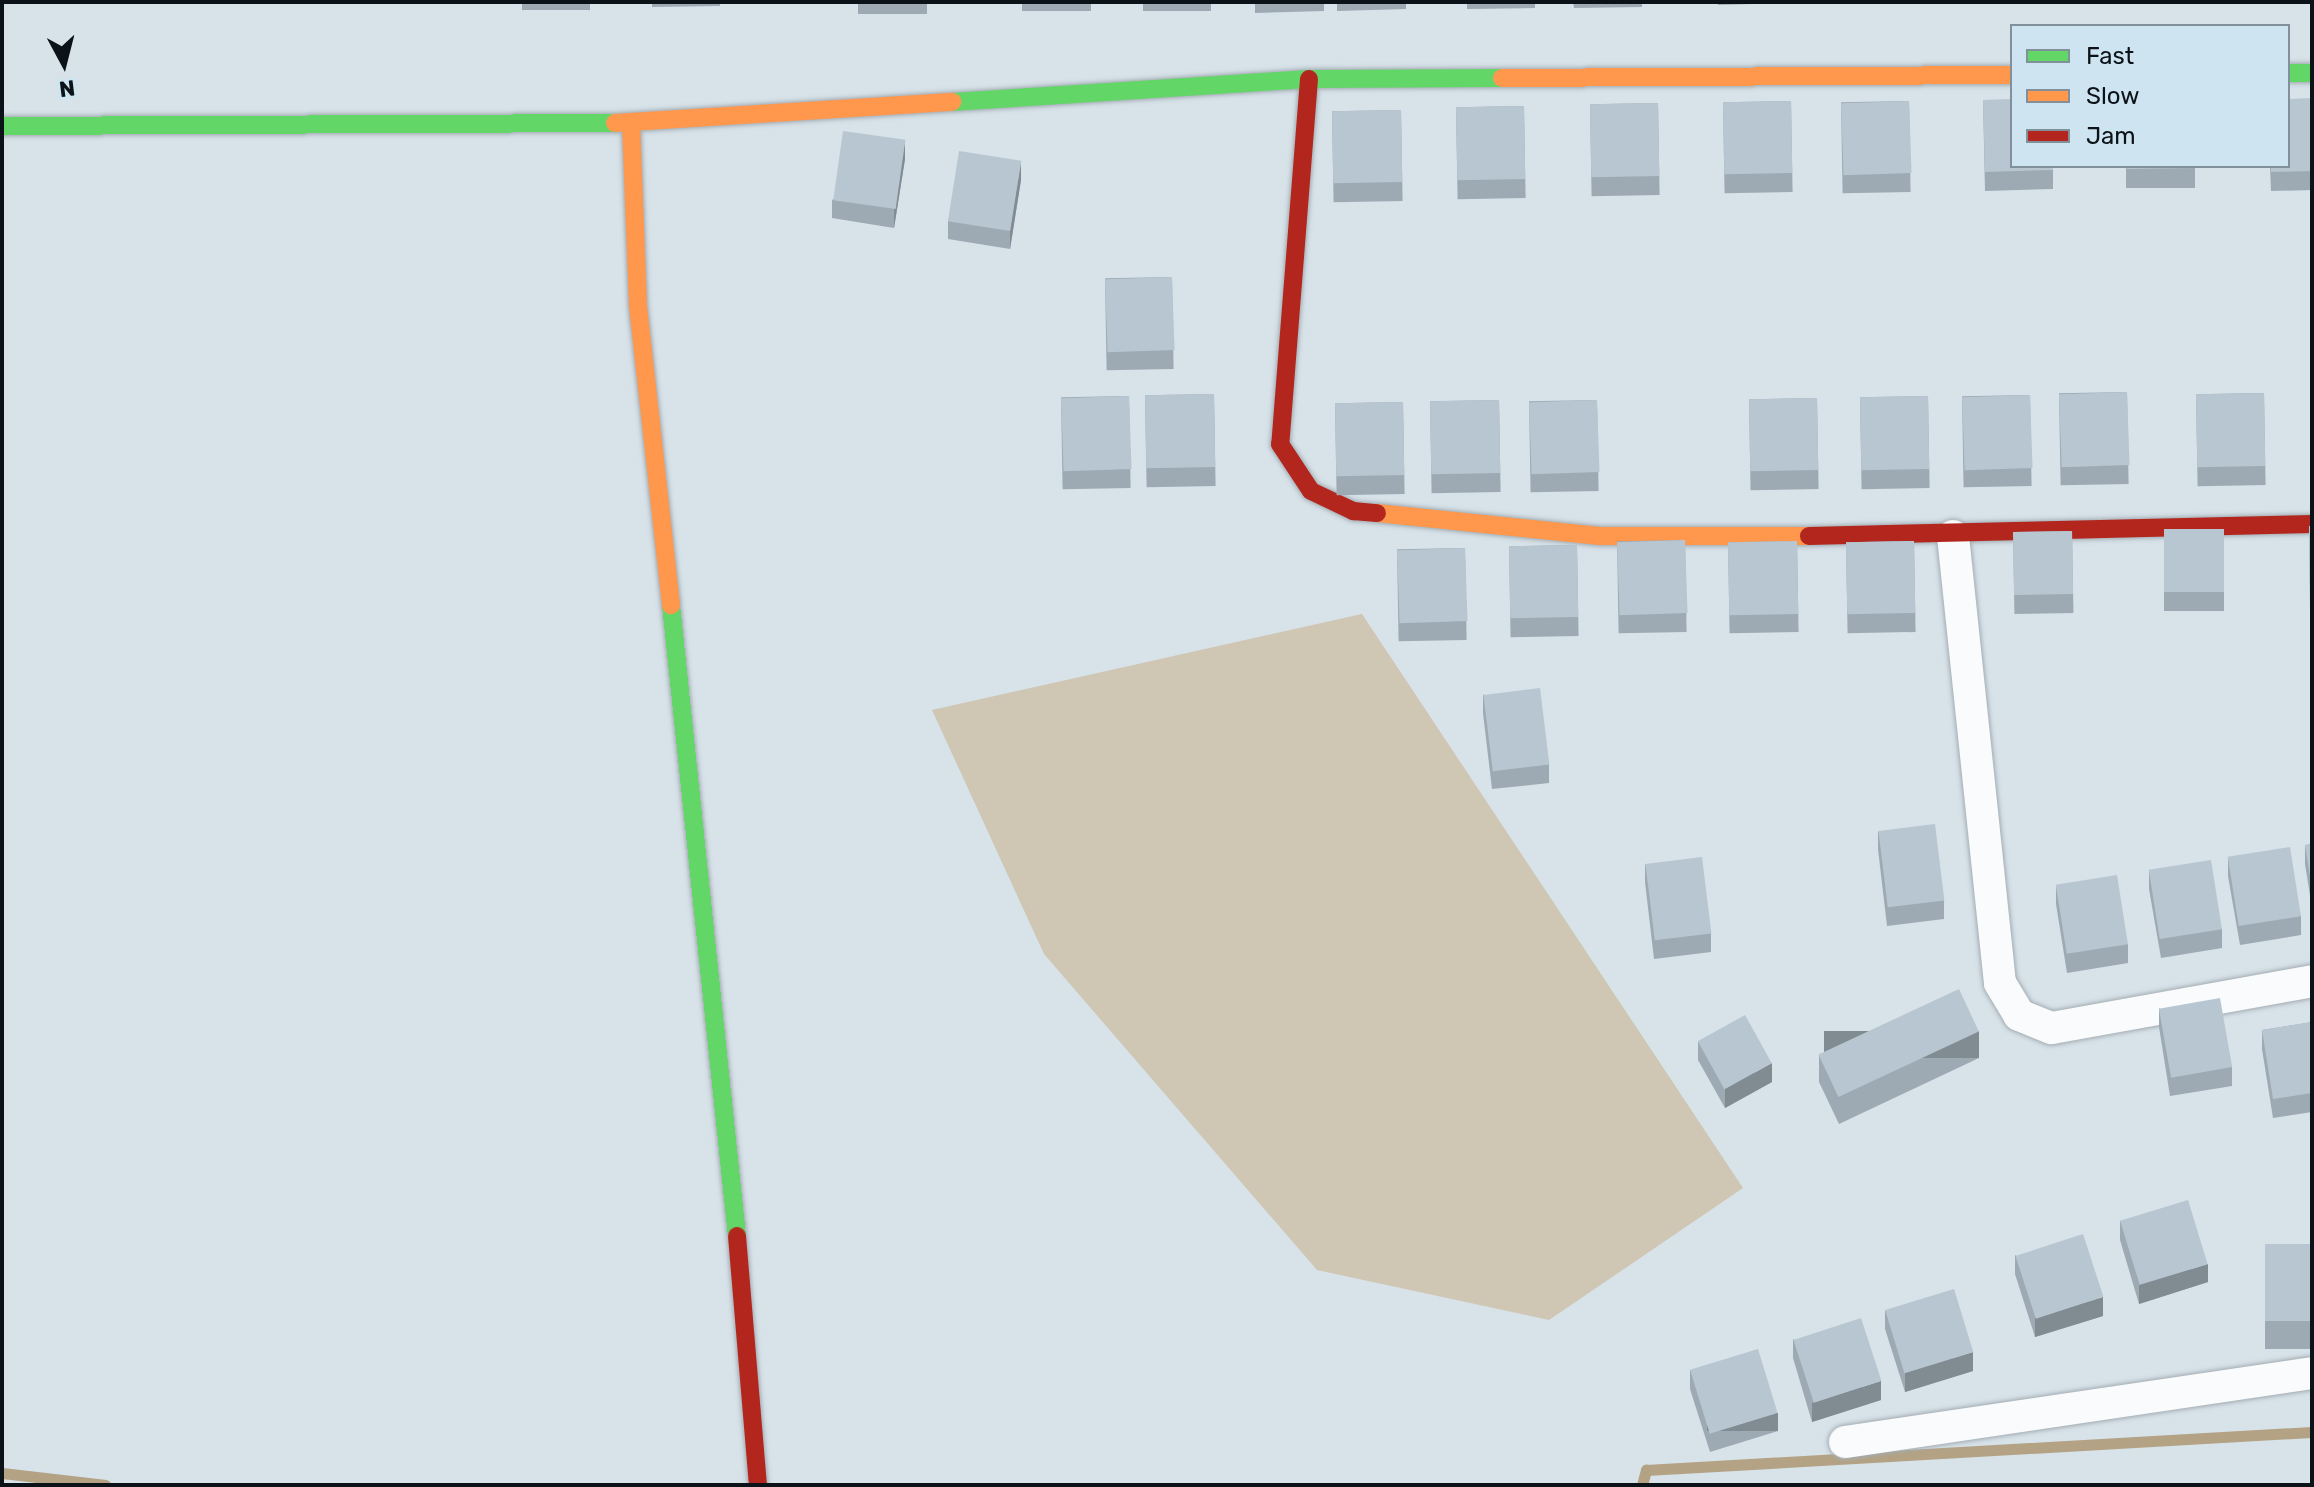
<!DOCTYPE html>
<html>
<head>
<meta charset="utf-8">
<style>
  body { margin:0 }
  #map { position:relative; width:2314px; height:1487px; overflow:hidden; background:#d7e2e9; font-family:Rubik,sans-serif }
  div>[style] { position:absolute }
  .green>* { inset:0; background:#cfc6b4 }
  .stream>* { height:11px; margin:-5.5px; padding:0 5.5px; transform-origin:5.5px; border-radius:5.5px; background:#b3a284 }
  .roads { filter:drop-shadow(0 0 2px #a4adb3) drop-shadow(0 0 2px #a4adb3) }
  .street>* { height:32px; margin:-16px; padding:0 16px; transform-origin:16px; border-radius:16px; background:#f9fbfc }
  .fast>* { height:18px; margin:-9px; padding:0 9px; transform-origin:9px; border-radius:9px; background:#63d668 }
  .slow>* { height:18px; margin:-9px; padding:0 9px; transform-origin:9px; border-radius:9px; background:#ff974d }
  .jam>* { height:18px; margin:-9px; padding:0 9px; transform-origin:9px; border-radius:9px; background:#b3261e }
  .wall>* { inset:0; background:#9daab3; transform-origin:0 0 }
  .shaded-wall>* { inset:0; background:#808b92; transform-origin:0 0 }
  .building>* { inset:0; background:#b7c6d0; transform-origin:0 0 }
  span { translate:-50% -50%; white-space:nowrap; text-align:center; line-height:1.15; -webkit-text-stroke:8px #cfe4f1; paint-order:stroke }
  .frame { position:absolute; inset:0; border:4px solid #0c1318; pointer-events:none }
  .legend { position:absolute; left:2010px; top:24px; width:280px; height:144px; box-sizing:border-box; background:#cfe4f1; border:2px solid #81909a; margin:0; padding:10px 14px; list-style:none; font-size:24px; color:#0c1318 }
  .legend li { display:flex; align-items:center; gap:16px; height:40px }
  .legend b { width:40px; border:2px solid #81909a }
  .north { position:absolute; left:24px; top:24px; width:80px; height:80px; -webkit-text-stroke:6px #cfe4f1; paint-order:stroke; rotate:173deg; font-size:22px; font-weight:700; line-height:32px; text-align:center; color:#0c1318 }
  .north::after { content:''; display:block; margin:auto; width:28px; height:36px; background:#0c1318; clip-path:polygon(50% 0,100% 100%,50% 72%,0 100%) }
</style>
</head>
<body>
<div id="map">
  <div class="green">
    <div style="clip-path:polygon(1362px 614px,1743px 1188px,1549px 1320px,1317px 1270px,1044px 954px,932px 710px)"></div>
  </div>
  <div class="stream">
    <div style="left:2px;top:1473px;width:104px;rotate:6.6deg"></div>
    <div style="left:1642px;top:1485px;width:16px;rotate:-75deg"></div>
    <div style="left:1646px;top:1470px;width:667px;rotate:-3.27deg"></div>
  </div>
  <div class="roads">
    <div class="street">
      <div style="left:1953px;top:536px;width:449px;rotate:84deg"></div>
      <div style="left:2000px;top:983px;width:37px;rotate:59deg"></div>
      <div style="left:2019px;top:1015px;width:35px;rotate:22deg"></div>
      <div style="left:2052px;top:1028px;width:264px;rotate:-10.2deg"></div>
      <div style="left:1845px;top:1442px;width:472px;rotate:-8.4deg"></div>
    </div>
    <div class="fast">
      <div style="left:2288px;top:73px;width:24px"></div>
      <div style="left:952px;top:102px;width:358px;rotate:-3.7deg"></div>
      <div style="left:1309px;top:79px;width:193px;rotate:-0.3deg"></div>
      <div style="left:2px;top:126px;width:613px;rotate:-0.28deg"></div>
      <div style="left:671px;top:605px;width:634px;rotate:84.03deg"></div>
    </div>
    <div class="slow">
      <div style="left:1502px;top:78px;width:510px;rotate:-0.34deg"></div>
      <div style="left:615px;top:123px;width:338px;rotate:-3.6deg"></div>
      <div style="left:631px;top:123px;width:183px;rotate:87.8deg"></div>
      <div style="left:638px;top:306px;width:301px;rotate:83.7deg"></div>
      <div style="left:1377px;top:513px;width:224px;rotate:5.9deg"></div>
      <div style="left:1600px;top:536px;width:209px"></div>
    </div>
    <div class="jam">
      <div style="left:1309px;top:79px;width:366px;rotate:94.5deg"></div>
      <div style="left:1280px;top:444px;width:56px;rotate:56.6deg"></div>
      <div style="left:1311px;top:491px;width:47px;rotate:25.5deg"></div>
      <div style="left:1353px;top:511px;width:24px;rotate:5deg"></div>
      <div style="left:1809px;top:536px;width:503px;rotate:-1.37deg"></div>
      <div style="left:737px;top:1236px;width:250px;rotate:85.2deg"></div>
    </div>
  </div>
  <div class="wall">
    <div style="left:522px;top:2px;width:68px;height:8px"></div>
    <div style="clip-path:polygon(652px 2px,720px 2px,720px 6px,652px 7px)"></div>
    <div style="left:858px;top:2px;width:69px;height:12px"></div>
    <div style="left:1022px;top:2px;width:69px;height:9px"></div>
    <div style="left:1143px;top:2px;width:68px;height:9px"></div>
    <div style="clip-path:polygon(1255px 2px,1324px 2px,1324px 11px,1255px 13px)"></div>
    <div style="clip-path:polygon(1337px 2px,1406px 2px,1406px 9px,1337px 11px)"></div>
    <div style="clip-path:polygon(1467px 2px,1535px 2px,1535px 8px,1467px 9px)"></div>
    <div style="clip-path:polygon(1573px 2px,1642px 2px,1642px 7px,1574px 8px)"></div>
    <div style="clip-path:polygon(1718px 2px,1787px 2px,1787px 3px,1718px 5px)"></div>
    <div style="clip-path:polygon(1872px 2px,1940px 2px,1872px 3px)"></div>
    <div style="clip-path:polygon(2312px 98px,2312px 190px,2271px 191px,2270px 166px)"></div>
    <div style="clip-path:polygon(1983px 100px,2053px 166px,2053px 189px,1985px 191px)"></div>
    <div style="left:1791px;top:101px;width:91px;height:68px;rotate:89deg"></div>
    <div style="left:1909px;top:101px;width:91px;height:68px;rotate:89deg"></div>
    <div style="left:1658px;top:103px;width:92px;height:68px;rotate:89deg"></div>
    <div style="left:1524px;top:106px;width:92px;height:68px;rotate:89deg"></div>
    <div style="left:1401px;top:110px;width:91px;height:69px;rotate:89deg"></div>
    <div style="clip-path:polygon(905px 159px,894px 228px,832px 218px,832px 200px)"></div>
    <div style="left:2126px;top:166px;width:69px;height:22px"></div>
    <div style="clip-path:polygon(1021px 180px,1010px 249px,948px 239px,948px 221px)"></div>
    <div style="left:1172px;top:277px;width:92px;height:67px;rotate:89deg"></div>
    <div style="left:2127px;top:392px;width:92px;height:68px;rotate:89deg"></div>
    <div style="left:2264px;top:393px;width:92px;height:68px;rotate:89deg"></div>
    <div style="left:1214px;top:394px;width:92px;height:69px;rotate:89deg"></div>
    <div style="left:2030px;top:395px;width:91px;height:68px;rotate:89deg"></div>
    <div style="left:1129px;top:396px;width:92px;height:68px;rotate:89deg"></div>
    <div style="left:1928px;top:396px;width:92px;height:68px;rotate:89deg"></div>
    <div style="left:1817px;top:398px;width:91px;height:68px;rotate:89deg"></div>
    <div style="left:1499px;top:400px;width:92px;height:69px;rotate:89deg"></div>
    <div style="left:1597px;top:400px;width:91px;height:68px;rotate:89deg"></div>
    <div style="left:1403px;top:402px;width:92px;height:68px;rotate:89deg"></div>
    <div style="clip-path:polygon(2309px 526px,2312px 526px,2312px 608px,2310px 608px)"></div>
    <div style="left:2224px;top:529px;width:82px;height:60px;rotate:90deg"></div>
    <div style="left:2072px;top:531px;width:82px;height:59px;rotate:89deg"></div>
    <div style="left:1685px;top:540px;width:92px;height:68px;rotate:89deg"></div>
    <div style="left:1797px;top:541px;width:91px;height:69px;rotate:89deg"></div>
    <div style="left:1914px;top:541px;width:91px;height:68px;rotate:89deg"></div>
    <div style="left:1577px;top:545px;width:91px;height:68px;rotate:89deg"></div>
    <div style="left:1465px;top:548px;width:92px;height:68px;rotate:89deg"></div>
    <div style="clip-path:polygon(1483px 694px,1549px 764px,1549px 783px,1492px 789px,1483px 713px)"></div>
    <div style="clip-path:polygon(1878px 831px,1944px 900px,1944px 919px,1887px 926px,1878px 849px)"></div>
    <div style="clip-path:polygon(2312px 844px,2312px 908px,2305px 864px,2305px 845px)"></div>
    <div style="clip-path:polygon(2228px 857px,2301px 916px,2301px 935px,2240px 945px,2228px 876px)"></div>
    <div style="clip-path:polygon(1645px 864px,1711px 933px,1711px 952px,1654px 959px,1645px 882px)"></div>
    <div style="clip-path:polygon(2149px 870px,2222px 929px,2222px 948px,2161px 958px,2149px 889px)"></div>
    <div style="clip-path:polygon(2056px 885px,2128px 944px,2128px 963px,2067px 973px,2056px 904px)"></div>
    <div style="clip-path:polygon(2159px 1008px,2232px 1067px,2232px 1086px,2170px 1096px,2159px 1027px)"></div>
    <div style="clip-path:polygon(2312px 1022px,2312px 1112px,2273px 1118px,2262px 1049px,2262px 1030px)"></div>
    <div style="clip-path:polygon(1698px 1041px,1772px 1082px,1725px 1108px,1698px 1060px)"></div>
    <div style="clip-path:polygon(1819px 1055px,1979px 1058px,1839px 1124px,1819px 1082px)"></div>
    <div style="clip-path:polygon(2120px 1221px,2208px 1282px,2139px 1304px,2120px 1240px)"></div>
    <div style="left:2312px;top:1244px;width:105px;height:47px;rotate:90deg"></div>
    <div style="clip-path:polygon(2015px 1255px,2103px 1316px,2035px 1337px,2015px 1274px)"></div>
    <div style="clip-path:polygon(1885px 1310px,1973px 1371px,1905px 1392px,1885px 1329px)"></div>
    <div style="clip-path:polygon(1793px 1339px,1881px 1400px,1812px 1422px,1793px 1358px)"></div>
    <div style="clip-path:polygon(1690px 1370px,1778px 1431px,1710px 1452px,1690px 1389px)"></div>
  </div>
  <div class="shaded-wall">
    <div style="clip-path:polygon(905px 140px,905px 159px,894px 228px,894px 210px)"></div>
    <div style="clip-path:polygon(1021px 161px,1021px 180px,1010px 249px,1010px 230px)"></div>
    <div style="left:1979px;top:1031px;width:27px;height:155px;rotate:90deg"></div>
    <div style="clip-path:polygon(1772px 1063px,1772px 1082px,1725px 1108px,1725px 1089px)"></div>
    <div style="clip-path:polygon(2208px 1264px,2208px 1282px,2139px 1304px,2139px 1285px)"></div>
    <div style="clip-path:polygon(2103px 1297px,2103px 1316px,2035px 1337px,2035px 1318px)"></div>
    <div style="clip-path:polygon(1973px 1352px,1973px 1371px,1905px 1392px,1905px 1373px)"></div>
    <div style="clip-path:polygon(1881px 1381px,1881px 1400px,1812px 1422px,1812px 1403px)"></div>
    <div style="left:1778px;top:1413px;width:18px;height:71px;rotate:90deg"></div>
  </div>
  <div class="building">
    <div style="clip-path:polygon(2312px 98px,2312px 171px,2271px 172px,2271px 166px,2288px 166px,2288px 99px)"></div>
    <div style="clip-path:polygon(2012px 99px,2012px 166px,2053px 166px,2053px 170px,1985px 172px,1983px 100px)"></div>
    <div style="left:1791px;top:101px;width:72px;height:68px;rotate:89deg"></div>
    <div style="left:1909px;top:101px;width:72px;height:68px;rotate:88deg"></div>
    <div style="left:1658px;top:103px;width:73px;height:68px;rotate:89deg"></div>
    <div style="left:1524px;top:106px;width:73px;height:68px;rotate:89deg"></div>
    <div style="left:1401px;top:110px;width:72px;height:69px;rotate:89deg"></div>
    <div style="left:843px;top:131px;width:63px;height:70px;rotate:8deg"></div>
    <div style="left:959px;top:151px;width:63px;height:71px;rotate:9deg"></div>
    <div style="clip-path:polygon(2127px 166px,2195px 166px,2195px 168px,2127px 169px)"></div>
    <div style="left:1172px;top:277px;width:73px;height:67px;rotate:88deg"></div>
    <div style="left:2127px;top:392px;width:73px;height:68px;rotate:88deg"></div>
    <div style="left:2264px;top:393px;width:73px;height:68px;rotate:89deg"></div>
    <div style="left:1214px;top:394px;width:73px;height:69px;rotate:89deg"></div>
    <div style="left:2030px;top:395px;width:73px;height:68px;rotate:88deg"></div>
    <div style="left:1129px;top:396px;width:73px;height:68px;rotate:88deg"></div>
    <div style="left:1928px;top:396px;width:73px;height:68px;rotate:89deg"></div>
    <div style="left:1817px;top:398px;width:72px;height:68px;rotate:89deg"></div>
    <div style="left:1499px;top:400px;width:73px;height:69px;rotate:89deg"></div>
    <div style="left:1597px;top:400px;width:72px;height:68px;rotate:88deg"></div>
    <div style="left:1403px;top:402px;width:73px;height:68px;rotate:89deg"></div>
    <div style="clip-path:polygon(2309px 526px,2312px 526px,2312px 589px,2310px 589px)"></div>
    <div style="left:2224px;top:529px;width:63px;height:60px;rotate:90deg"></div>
    <div style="left:2072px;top:531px;width:63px;height:59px;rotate:89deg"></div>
    <div style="left:1685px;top:540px;width:73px;height:68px;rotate:88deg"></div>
    <div style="left:1797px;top:541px;width:73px;height:69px;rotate:89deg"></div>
    <div style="left:1914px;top:541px;width:72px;height:68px;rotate:89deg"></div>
    <div style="left:1577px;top:545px;width:72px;height:68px;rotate:89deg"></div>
    <div style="left:1465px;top:548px;width:73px;height:68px;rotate:88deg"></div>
    <div style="left:1540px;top:688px;width:77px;height:57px;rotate:83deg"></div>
    <div style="left:1935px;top:824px;width:77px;height:57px;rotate:83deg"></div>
    <div style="clip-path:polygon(2312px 844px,2312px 889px,2305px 845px)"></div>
    <div style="left:2290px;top:847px;width:70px;height:63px;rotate:81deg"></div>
    <div style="left:1702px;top:857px;width:77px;height:57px;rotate:83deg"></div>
    <div style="left:2211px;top:860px;width:70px;height:63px;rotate:81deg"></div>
    <div style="left:2117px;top:875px;width:70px;height:62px;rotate:81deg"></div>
    <div style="left:1959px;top:989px;width:47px;height:155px;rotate:65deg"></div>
    <div style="left:2220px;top:998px;width:70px;height:62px;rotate:80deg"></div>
    <div style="left:1745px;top:1015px;width:55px;height:54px;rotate:61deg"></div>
    <div style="clip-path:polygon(2312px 1022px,2312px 1093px,2273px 1099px,2262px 1030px)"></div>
    <div style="left:2188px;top:1200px;width:67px;height:71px;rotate:73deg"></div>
    <div style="left:2083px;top:1234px;width:66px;height:71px;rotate:72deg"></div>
    <div style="left:2312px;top:1244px;width:77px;height:47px;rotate:90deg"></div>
    <div style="left:1954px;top:1289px;width:66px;height:72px;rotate:73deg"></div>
    <div style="left:1861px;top:1318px;width:66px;height:71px;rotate:72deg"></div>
    <div style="left:1758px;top:1349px;width:67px;height:71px;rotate:73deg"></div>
  </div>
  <div class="frame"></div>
  <ul class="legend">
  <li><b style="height:10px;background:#63d668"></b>Fast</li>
  <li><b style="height:10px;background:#ff974d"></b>Slow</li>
  <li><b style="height:10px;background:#b3261e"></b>Jam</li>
  </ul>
  <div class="north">N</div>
</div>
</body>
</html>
